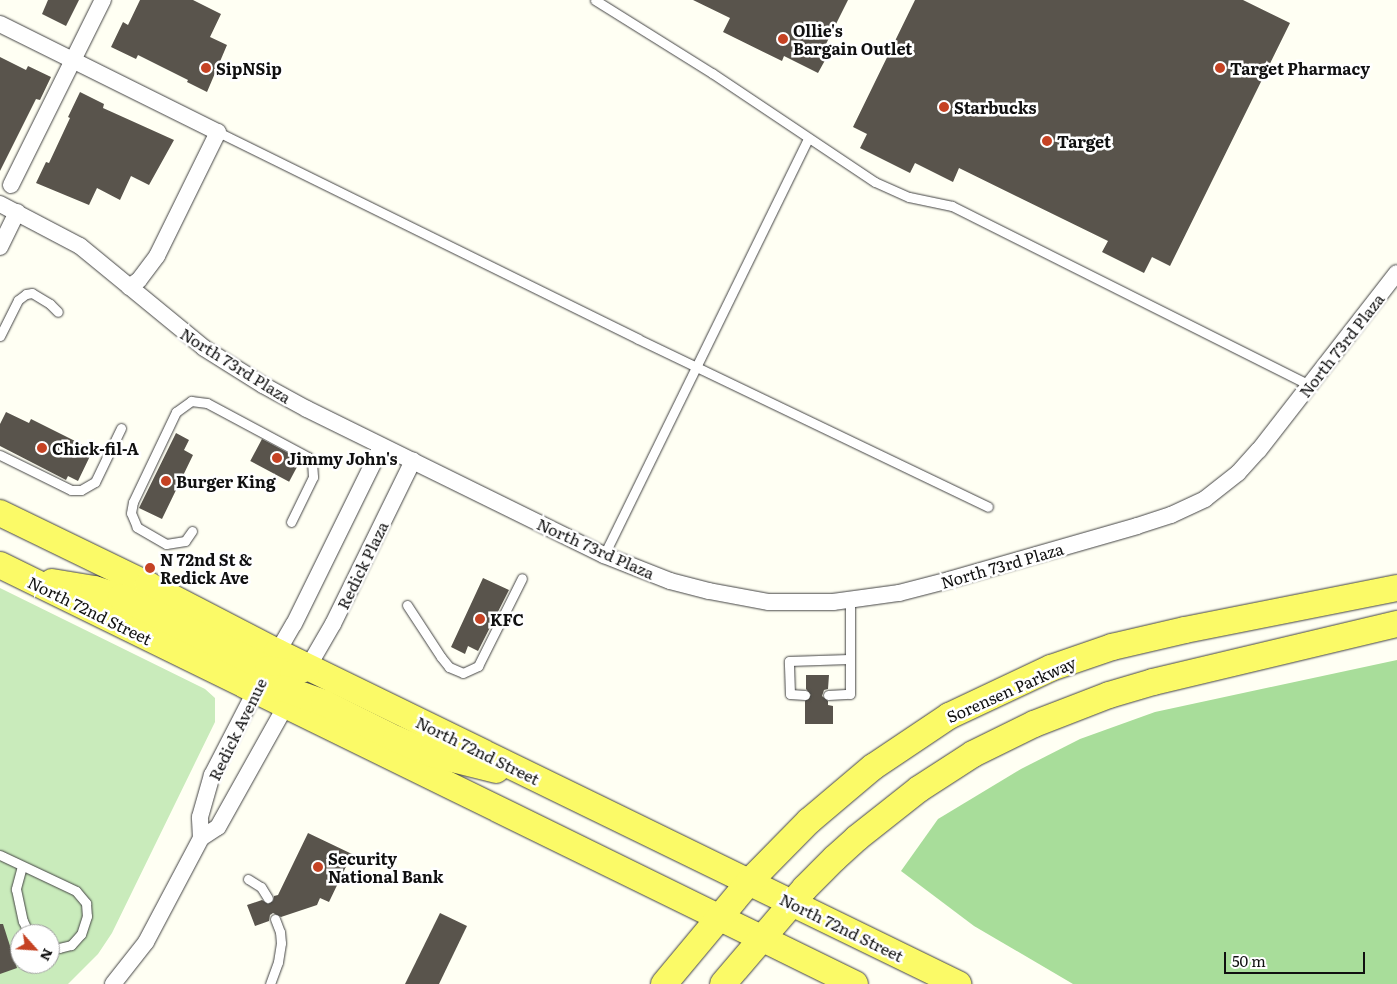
<!DOCTYPE html>
<html>
<head>
<meta charset="utf-8">
<style>
  body { margin:0 }
  #map { position:relative; width:1397px; height:984px; overflow:hidden; background:#fffff3; font-family:Literata,serif }
  div>[style] { position:absolute }
  .green>* { inset:0; background:#c9ebbb }
  .forest>* { inset:0; background:#a8dd9a }
  .building>* { inset:0; background:#59544c; transform-origin:0 0 }
  .roads { filter:drop-shadow(0 0 1px #434343) drop-shadow(0 0 1px #434343) }
  .lane>* { height:9px; margin:-4.5px; padding:0 4.5px; transform-origin:4.5px; border-radius:4.5px; background:#fff }
  .street>* { height:16px; margin:-8px; padding:0 8px; transform-origin:8px; border-radius:8px; background:#fff }
  .primary>* { height:26px; margin:-13px; padding:0 13px; transform-origin:13px; border-radius:13px; background:#fbfa67 }
  .dots>* { width:14px; height:14px; translate:-50% -50%; box-sizing:border-box; border:2px solid #fff; border-radius:50% }
  span { translate:-50% -50%; white-space:nowrap; text-align:center; line-height:1.15; -webkit-text-stroke:5px #fff; paint-order:stroke }
  .poi-label { font-size:16px; color:#101010; font-weight:700 }
  .left { translate:0 -50%; text-align:left }
  .street-label { font-size:16px; color:#101010 }
  .north { position:absolute; left:10px; top:924px; width:50px; height:50px; box-sizing:border-box; background:#fff; border:1px solid #9f9f9f; border-radius:50%; rotate:116deg; font-size:14px; font-weight:700; line-height:20px; text-align:center; color:#101010 }
  .north::after { content:''; display:block; margin:auto; width:18px; height:22px; background:#c54223; clip-path:polygon(50% 0,100% 100%,50% 72%,0 100%) }
  .scale { position:absolute; left:1224px; top:952px; width:141px; height:22px; box-sizing:border-box; border:2px solid #101010; border-top:0; padding-left:6px; font-size:15px; line-height:18px; white-space:nowrap; color:#101010; -webkit-text-stroke:4px #fff; paint-order:stroke }
</style>
</head>
<body>
<div id="map">
  <div class="green">
    <div style="clip-path:polygon(evenodd,0 588px,205px 689px,215px 698px,215px 722px,112px 933px,98px 954px,68px 984px,0 984px,0 588px,20px 934px,50px 934px,50px 964px,20px 964px,20px 934px)"></div>
  </div>
  <div class="forest">
    <div style="clip-path:polygon(1397px 660px,1397px 984px,1073px 984px,974px 926px,901px 871px,938px 819px,1021px 769px,1080px 739px,1155px 712px)"></div>
  </div>
  <div class="building">
    <div style="clip-path:polygon(48px 0,79px 0,66px 26px,42px 14px)"></div>
    <div style="clip-path:polygon(140px 0,193px 0,221px 14px,210px 37px,227px 45px,207px 92px,187px 82px,188px 80px,138px 55px,136px 59px,111px 47px,123px 22px,128px 25px)"></div>
    <div style="clip-path:polygon(693px 0,848px 0,823px 50px,829px 53px,818px 73px,784px 56px,782px 61px,723px 32px,730px 18px)"></div>
    <div style="clip-path:polygon(915px 0,1243px 0,1290px 23px,1170px 266px,1152px 257px,1144px 273px,1102px 252px,1108px 241px,959px 168px,953px 182px,915px 163px,910px 173px,860px 148px,867px 134px,853px 127px)"></div>
    <div style="clip-path:polygon(0 57px,26px 70px,28px 66px,51px 77px,40px 100px,36px 99px,0 171px)"></div>
    <div style="clip-path:polygon(80px 92px,104px 104px,103px 108px,174px 140px,149px 185px,131px 176px,120px 200px,97px 188px,89px 205px,36px 183px,46px 162px,49px 163px,70px 118px,68px 117px)"></div>
    <div style="clip-path:polygon(6px 412px,29px 423px,31px 419px,83px 445px,81px 449px,91px 454px,78px 481px,68px 476px,66px 480px,0 446px,0 424px)"></div>
    <div style="clip-path:polygon(176px 433px,189px 440px,184px 450px,193px 455px,162px 519px,139px 508px)"></div>
    <div style="left:262px;top:439px;width:44px;height:25px;rotate:28deg"></div>
    <div style="clip-path:polygon(483px 578px,509px 590px,478px 651px,468px 646px,465px 654px,451px 647px)"></div>
    <div style="clip-path:polygon(806px 675px,829px 675px,828px 689px,824px 690px,822px 696px,828px 701px,828px 705px,833px 706px,833px 724px,805px 724px,805px 701px,811px 695px,806px 689px)"></div>
    <div style="clip-path:polygon(308px 833px,352px 854px,329px 902px,320px 898px,317px 905px,281px 917px,273px 913px,270px 915px,269px 921px,255px 926px,247px 905px,262px 900px,268px 904px,273px 901px,274px 896px,278px 895px)"></div>
    <div style="clip-path:polygon(440px 913px,467px 926px,439px 984px,405px 984px)"></div>
    <div style="clip-path:polygon(0 924px,3px 924px,17px 968px,0 974px)"></div>
  </div>
  <div class="roads">
    <div class="lane">
      <div style="left:595px;top:0;width:138px;rotate:32deg"></div>
      <div style="left:712px;top:73px;width:196px;rotate:33.8deg"></div>
      <div style="left:875px;top:182px;width:37px;rotate:24deg"></div>
      <div style="left:909px;top:197px;width:44px;rotate:11.8deg"></div>
      <div style="left:952px;top:206px;width:400px;rotate:26.6deg"></div>
      <div style="left:218px;top:132px;width:468px;rotate:26.2deg"></div>
      <div style="left:638px;top:339px;width:388px;rotate:25.6deg"></div>
      <div style="left:0;top:336px;width:40px;rotate:-63.4deg"></div>
      <div style="left:18px;top:300px;width:10px;rotate:-37deg"></div>
      <div style="left:26px;top:294px;width:6px;rotate:-9deg"></div>
      <div style="left:32px;top:293px;width:21px;rotate:31deg"></div>
      <div style="left:50px;top:304px;width:11px;rotate:45deg"></div>
      <div style="left:0;top:455px;width:79px;rotate:26.2deg"></div>
      <div style="left:71px;top:490px;width:10px"></div>
      <div style="left:81px;top:490px;width:16px;rotate:-30deg"></div>
      <div style="left:95px;top:482px;width:60px;rotate:-64.3deg"></div>
      <div style="left:192px;top:531px;width:12px;rotate:125deg"></div>
      <div style="left:185px;top:541px;width:19px;rotate:171deg"></div>
      <div style="left:166px;top:544px;width:34px;rotate:-150deg"></div>
      <div style="left:137px;top:527px;width:15px;rotate:-113deg"></div>
      <div style="left:131px;top:513px;width:11px;rotate:-80deg"></div>
      <div style="left:133px;top:502px;width:100px;rotate:-64.5deg"></div>
      <div style="left:176px;top:412px;width:19px;rotate:-36deg"></div>
      <div style="left:191px;top:401px;width:16px;rotate:7deg"></div>
      <div style="left:207px;top:403px;width:115px;rotate:28.1deg"></div>
      <div style="left:308px;top:457px;width:6px;rotate:51deg"></div>
      <div style="left:312px;top:462px;width:15px;rotate:86deg"></div>
      <div style="left:313px;top:477px;width:50px;rotate:116.1deg"></div>
      <div style="left:604px;top:555px;width:463px;rotate:-63.9deg"></div>
      <div style="left:407px;top:605px;width:62px;rotate:56.8deg"></div>
      <div style="left:441px;top:657px;width:13px;rotate:51deg"></div>
      <div style="left:449px;top:667px;width:15px;rotate:23deg"></div>
      <div style="left:463px;top:673px;width:17px;rotate:-25deg"></div>
      <div style="left:478px;top:666px;width:98px;rotate:-63.4deg"></div>
      <div style="left:805px;top:695px;width:15px;rotate:-176deg"></div>
      <div style="left:790px;top:694px;width:33px;rotate:-92deg"></div>
      <div style="left:789px;top:661px;width:60px;rotate:-1.9deg"></div>
      <div style="left:828px;top:695px;width:22px;rotate:-3deg"></div>
      <div style="left:850px;top:694px;width:94px;rotate:-90deg"></div>
      <div style="left:0;top:855px;width:84px;rotate:25.3deg"></div>
      <div style="left:76px;top:891px;width:16px;rotate:50deg"></div>
      <div style="left:86px;top:903px;width:13px;rotate:86deg"></div>
      <div style="left:87px;top:916px;width:19px;rotate:108deg"></div>
      <div style="left:81px;top:934px;width:15px;rotate:132deg"></div>
      <div style="left:71px;top:945px;width:12px;rotate:166deg"></div>
      <div style="left:59px;top:948px;width:9px;rotate:-174deg"></div>
      <div style="left:22px;top:866px;width:24px;rotate:105deg"></div>
      <div style="left:16px;top:889px;width:33px;rotate:78deg"></div>
      <div style="left:23px;top:921px;width:14px;rotate:65deg"></div>
      <div style="left:248px;top:879px;width:15px;rotate:32deg"></div>
      <div style="left:261px;top:887px;width:13px;rotate:58deg"></div>
      <div style="left:270px;top:984px;width:23px;rotate:-70deg"></div>
      <div style="left:278px;top:962px;width:19px;rotate:-81deg"></div>
      <div style="left:281px;top:943px;width:11px;rotate:-95deg"></div>
      <div style="left:280px;top:932px;width:14px;rotate:-111deg"></div>
    </div>
    <div class="street">
      <div style="left:0;top:24px;width:243px;rotate:26.4deg"></div>
      <div style="left:218px;top:132px;width:138px;rotate:116.2deg"></div>
      <div style="left:157px;top:256px;width:30px;rotate:127deg"></div>
      <div style="left:139px;top:280px;width:12px;rotate:145deg"></div>
      <div style="left:11px;top:185px;width:207px;rotate:-63.6deg"></div>
      <div style="left:0;top:204px;width:90px;rotate:27.7deg"></div>
      <div style="left:80px;top:246px;width:161px;rotate:39.4deg"></div>
      <div style="left:204px;top:348px;width:70px;rotate:32.1deg"></div>
      <div style="left:263px;top:385px;width:50px;rotate:28.6deg"></div>
      <div style="left:307px;top:409px;width:331px;rotate:26.2deg"></div>
      <div style="left:604px;top:555px;width:71px;rotate:21.5deg"></div>
      <div style="left:670px;top:581px;width:40px;rotate:14.4deg"></div>
      <div style="left:709px;top:591px;width:61px;rotate:10.4deg"></div>
      <div style="left:769px;top:602px;width:64px"></div>
      <div style="left:833px;top:602px;width:67px;rotate:-7.8deg"></div>
      <div style="left:899px;top:593px;width:52px;rotate:-14.6deg"></div>
      <div style="left:949px;top:580px;width:196px;rotate:-16deg"></div>
      <div style="left:1137px;top:526px;width:36px;rotate:-18deg"></div>
      <div style="left:1171px;top:515px;width:38px;rotate:-25deg"></div>
      <div style="left:1205px;top:499px;width:42px;rotate:-38.2deg"></div>
      <div style="left:1238px;top:473px;width:31px;rotate:-48deg"></div>
      <div style="left:1259px;top:450px;width:224px;rotate:-52.1deg"></div>
      <div style="left:0;top:247px;width:39px;rotate:-64deg"></div>
      <div style="left:274px;top:658px;width:39px;rotate:-60deg"></div>
      <div style="left:294px;top:624px;width:197px;rotate:-63.8deg"></div>
      <div style="left:304px;top:674px;width:58px;rotate:-59.9deg"></div>
      <div style="left:333px;top:624px;width:182px;rotate:-63.9deg"></div>
      <div style="left:201px;top:838px;width:20px;rotate:-33deg"></div>
      <div style="left:218px;top:827px;width:148px;rotate:-60.8deg"></div>
      <div style="left:113px;top:984px;width:53px;rotate:-51.8deg"></div>
      <div style="left:146px;top:942px;width:118px;rotate:-62.1deg"></div>
      <div style="left:201px;top:838px;width:21px;rotate:-93deg"></div>
      <div style="left:200px;top:817px;width:44px;rotate:-74.1deg"></div>
      <div style="left:212px;top:775px;width:102px;rotate:-62.7deg"></div>
    </div>
    <div class="primary">
      <div style="left:0;top:513px;width:165px;rotate:25.9deg"></div>
      <div style="left:148px;top:585px;width:145px;rotate:27.4deg"></div>
      <div style="left:277px;top:652px;width:758px;rotate:25.99deg"></div>
      <div style="left:0;top:565px;width:952px;rotate:26.11deg"></div>
      <div style="left:52px;top:582px;width:43px;rotate:9.5deg"></div>
      <div style="left:94px;top:589px;width:28px;rotate:17deg"></div>
      <div style="left:121px;top:597px;width:164px;rotate:26.1deg"></div>
      <div style="left:268px;top:669px;width:25px;rotate:9deg"></div>
      <div style="left:293px;top:673px;width:14px;rotate:-21deg"></div>
      <div style="left:268px;top:688px;width:17px;rotate:3deg"></div>
      <div style="left:285px;top:689px;width:41px;rotate:19.7deg"></div>
      <div style="left:324px;top:703px;width:80px;rotate:26.6deg"></div>
      <div style="left:396px;top:739px;width:39px;rotate:23deg"></div>
      <div style="left:432px;top:754px;width:66px;rotate:14deg"></div>
      <div style="left:664px;top:984px;width:133px;rotate:-50.2deg"></div>
      <div style="left:749px;top:882px;width:86px;rotate:-45.5deg"></div>
      <div style="left:809px;top:821px;width:84px;rotate:-40.2deg"></div>
      <div style="left:873px;top:767px;width:92px;rotate:-33.9deg"></div>
      <div style="left:949px;top:716px;width:113px;rotate:-25.2deg"></div>
      <div style="left:1051px;top:668px;width:65px;rotate:-19deg"></div>
      <div style="left:1112px;top:647px;width:75px;rotate:-13.1deg"></div>
      <div style="left:1185px;top:630px;width:216px;rotate:-11.2deg"></div>
      <div style="left:723px;top:984px;width:126px;rotate:-49.5deg"></div>
      <div style="left:805px;top:888px;width:42px;rotate:-45deg"></div>
      <div style="left:835px;top:858px;width:30px;rotate:-42deg"></div>
      <div style="left:857px;top:838px;width:79px;rotate:-38.3deg"></div>
      <div style="left:919px;top:789px;width:64px;rotate:-32.9deg"></div>
      <div style="left:973px;top:754px;width:68px;rotate:-26.2deg"></div>
      <div style="left:1034px;top:724px;width:80px;rotate:-21.1deg"></div>
      <div style="left:1109px;top:695px;width:46px;rotate:-16.5deg"></div>
      <div style="left:1153px;top:682px;width:251px;rotate:-13.4deg"></div>
    </div>
  </div>
  <div class="dots">
    <div style="left:783px;top:39px;background:#c54223"></div>
    <div style="left:206px;top:68px;background:#c54223"></div>
    <div style="left:1220px;top:68px;background:#c54223"></div>
    <div style="left:944px;top:107px;background:#c54223"></div>
    <div style="left:1047px;top:141px;background:#c54223"></div>
    <div style="left:42px;top:448px;background:#c54223"></div>
    <div style="left:277px;top:458px;background:#c54223"></div>
    <div style="left:166px;top:481px;background:#c54223"></div>
    <div style="left:150px;top:568px;background:#c54223"></div>
    <div style="left:480px;top:619px;background:#c54223"></div>
    <div style="left:318px;top:867px;background:#c54223"></div>
  </div>
  <div class="poi-label">
    <span class="left" style="left:793px;top:39px">Ollie's<br>Bargain Outlet</span>
    <span class="left" style="left:216px;top:68px">SipNSip</span>
    <span class="left" style="left:1230px;top:68px">Target Pharmacy</span>
    <span class="left" style="left:954px;top:107px">Starbucks</span>
    <span class="left" style="left:1057px;top:141px">Target</span>
    <span class="left" style="left:52px;top:448px">Chick-fil-A</span>
    <span class="left" style="left:287px;top:458px">Jimmy John's</span>
    <span class="left" style="left:176px;top:481px">Burger King</span>
    <span class="left" style="left:160px;top:568px">N 72nd St &amp;<br>Redick Ave</span>
    <span class="left" style="left:490px;top:619px">KFC</span>
    <span class="left" style="left:328px;top:867px">Security<br>National Bank</span>
  </div>
  <div class="street-label">
    <span style="left:1341px;top:345px;rotate:-52deg">North 73rd Plaza</span>
    <span style="left:236px;top:365px;rotate:32deg">North 73rd Plaza</span>
    <span style="left:596px;top:548px;rotate:24deg">North 73rd Plaza</span>
    <span style="left:362px;top:565px;rotate:-64deg">Redick Plaza</span>
    <span style="left:1002px;top:565px;rotate:-16deg">North 73rd Plaza</span>
    <span style="left:90px;top:610px;rotate:26deg">North 72nd Street</span>
    <span style="left:1011px;top:689px;rotate:-24deg">Sorensen Parkway</span>
    <span style="left:237px;top:729px;rotate:-64deg">Redick Avenue</span>
    <span style="left:478px;top:750px;rotate:26deg">North 72nd Street</span>
    <span style="left:842px;top:927px;rotate:26deg">North 72nd Street</span>
  </div>
  <div class="north">N</div>
  <div class="scale">50 m</div>
</div>
</body>
</html>
